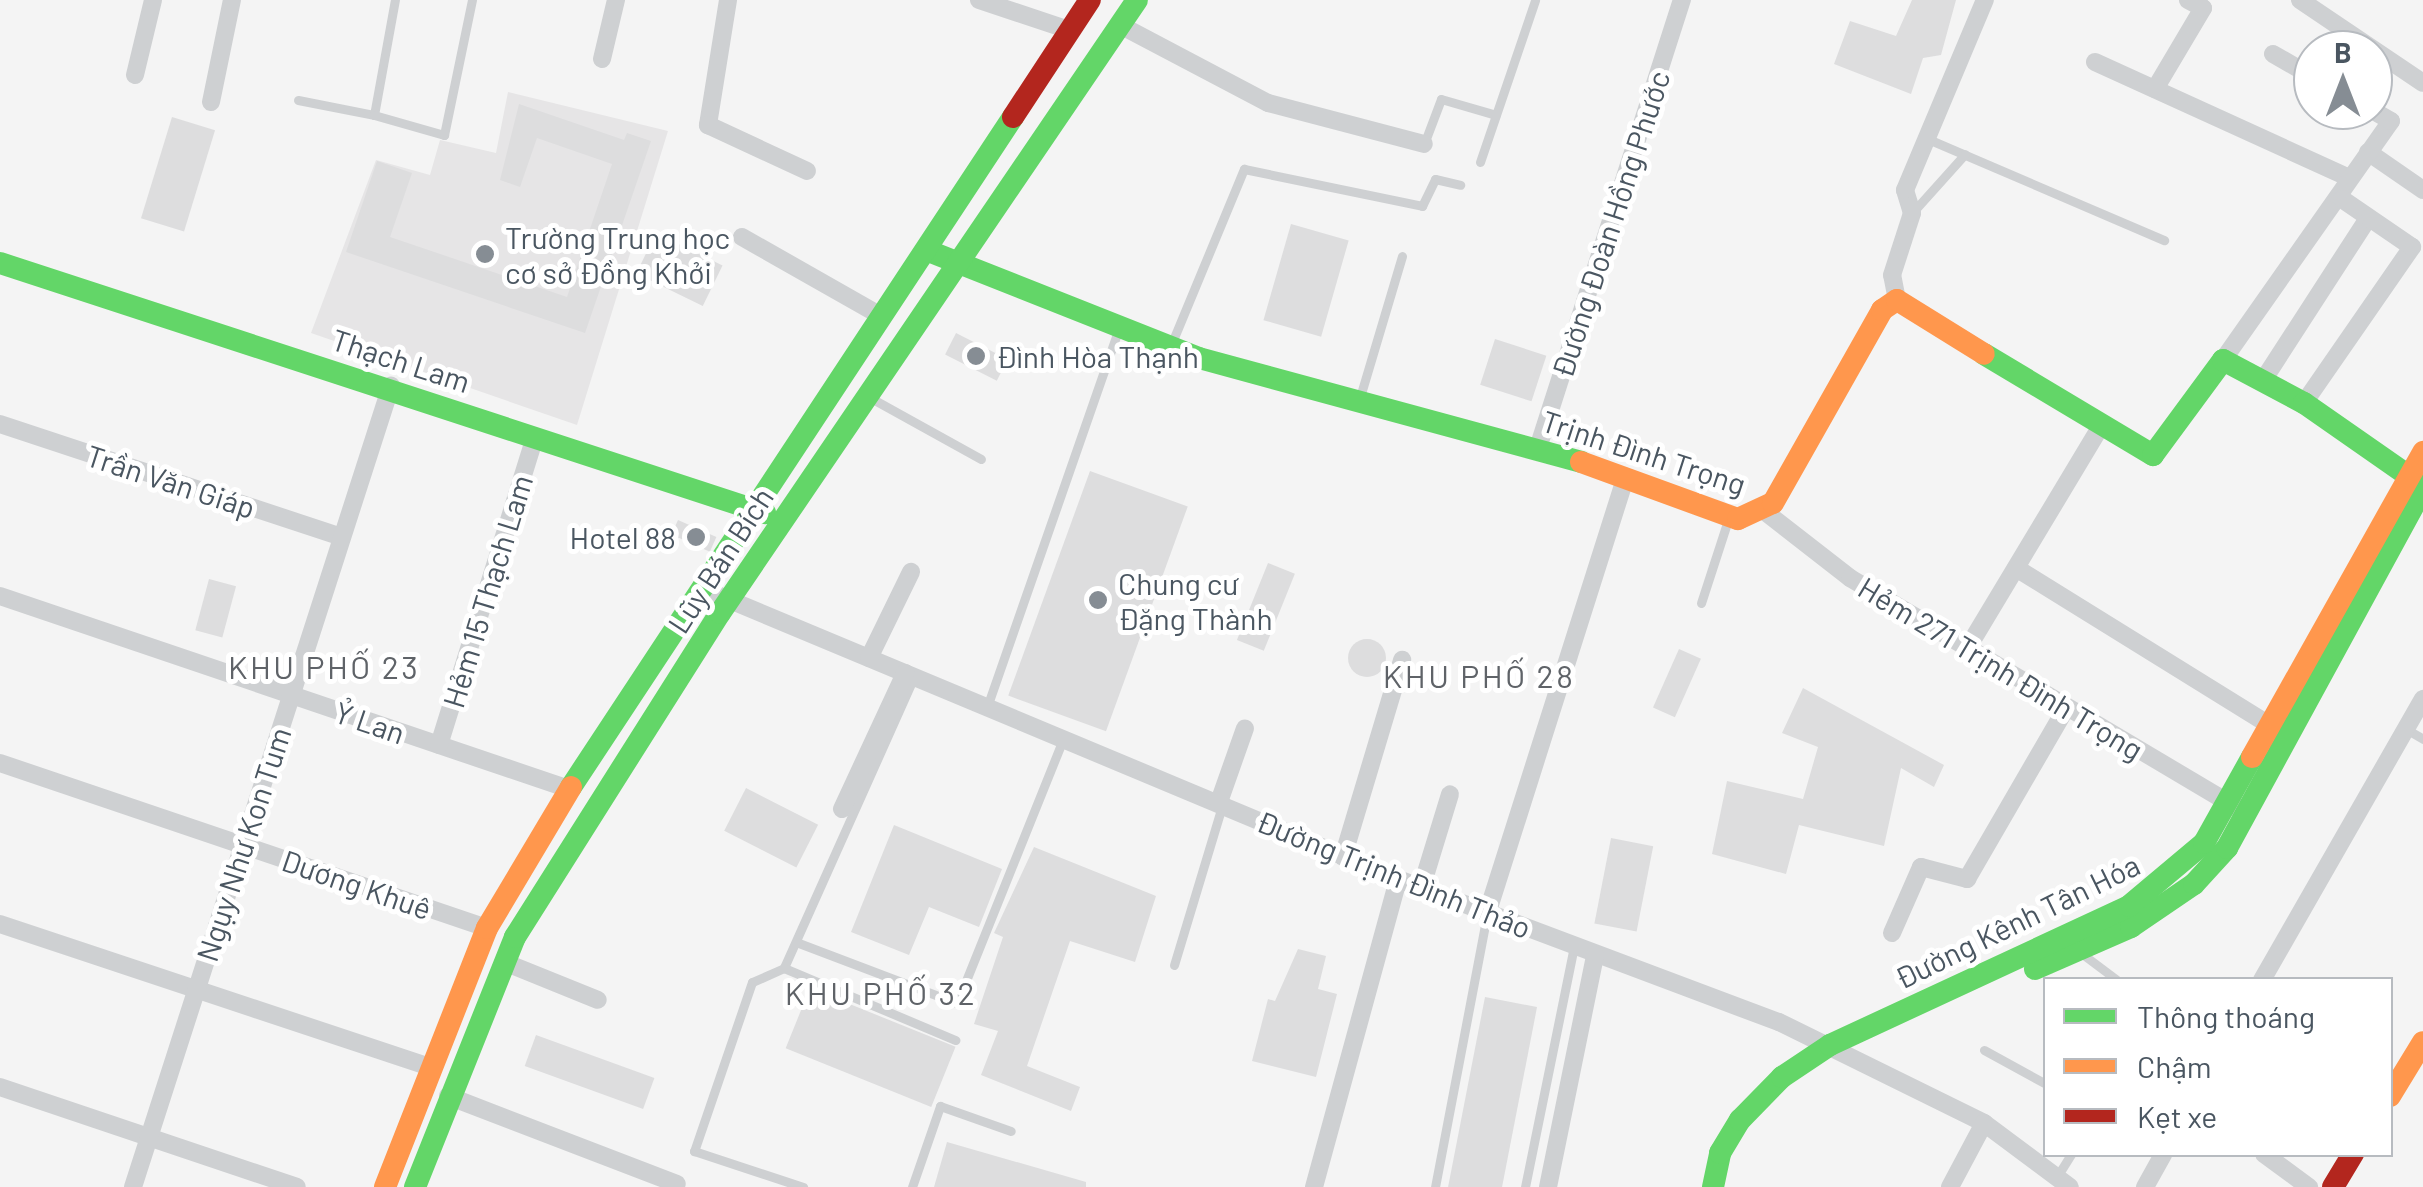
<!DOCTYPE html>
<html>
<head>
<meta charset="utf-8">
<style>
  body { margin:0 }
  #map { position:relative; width:2423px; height:1187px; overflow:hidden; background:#f4f4f4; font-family:Barlow,sans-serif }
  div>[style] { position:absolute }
  .education>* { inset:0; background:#e6e5e6 }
  .building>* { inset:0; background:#ddddde; transform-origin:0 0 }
  .round { border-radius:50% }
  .lane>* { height:9px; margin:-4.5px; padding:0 4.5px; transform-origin:4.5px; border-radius:4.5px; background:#ced0d2 }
  .street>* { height:18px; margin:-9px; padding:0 9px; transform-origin:9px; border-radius:9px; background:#ced0d2 }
  .fast>* { height:22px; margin:-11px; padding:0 11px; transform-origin:11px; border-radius:11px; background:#63d668 }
  .slow>* { height:22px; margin:-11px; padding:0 11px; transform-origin:11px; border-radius:11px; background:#ff974d }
  .jam>* { height:22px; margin:-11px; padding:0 11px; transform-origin:11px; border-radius:11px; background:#b3261e }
  .dots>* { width:28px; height:28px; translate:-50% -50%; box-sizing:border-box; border:5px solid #fff; border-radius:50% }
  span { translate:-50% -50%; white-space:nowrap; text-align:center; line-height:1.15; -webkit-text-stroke:10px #fff; paint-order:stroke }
  .street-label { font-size:30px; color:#4a5661 }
  .poi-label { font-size:30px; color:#4a5661 }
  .left { translate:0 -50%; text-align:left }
  .right { translate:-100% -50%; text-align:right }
  .neighbourhood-label { font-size:32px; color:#5f6368; letter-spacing:2.5px }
  .legend { position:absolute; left:2043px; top:977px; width:350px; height:180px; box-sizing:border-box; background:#fff; border:2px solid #b7bbc0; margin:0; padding:12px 18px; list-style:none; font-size:30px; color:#4a5661 }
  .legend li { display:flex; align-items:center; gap:20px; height:50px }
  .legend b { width:50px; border:2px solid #b7bbc0 }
  .north { position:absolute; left:2293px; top:30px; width:100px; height:100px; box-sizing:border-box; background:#fff; border:2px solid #b7bbc0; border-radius:50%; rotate:0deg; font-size:28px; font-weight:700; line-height:40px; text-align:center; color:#4a5661 }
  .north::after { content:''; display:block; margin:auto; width:35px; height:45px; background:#868d94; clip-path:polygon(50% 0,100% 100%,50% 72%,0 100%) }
</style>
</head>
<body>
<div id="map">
  <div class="education">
    <div style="clip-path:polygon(508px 92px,668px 131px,577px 425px,311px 333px,376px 160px,430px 175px,440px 140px,496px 153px)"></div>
  </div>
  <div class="building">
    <div style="clip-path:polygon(1912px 0,1956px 0,1941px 55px,1923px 58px,1911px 94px,1834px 64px,1850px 21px,1896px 36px)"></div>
    <div style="clip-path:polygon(519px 104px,624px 140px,627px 133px,651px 141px,585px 333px,346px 252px,377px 161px,412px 173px,390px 237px,567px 297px,612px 164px,537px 138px,520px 187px,500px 180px)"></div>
    <div style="left:172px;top:117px;width:45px;height:106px;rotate:17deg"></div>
    <div style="left:1291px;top:224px;width:60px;height:100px;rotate:16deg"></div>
    <div style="left:656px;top:233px;width:74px;height:45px;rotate:26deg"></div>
    <div style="left:956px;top:333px;width:58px;height:24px;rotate:27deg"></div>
    <div style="left:1495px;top:339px;width:54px;height:48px;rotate:18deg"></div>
    <div style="left:1090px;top:471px;width:104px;height:239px;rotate:20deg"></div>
    <div style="left:678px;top:520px;width:42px;height:16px;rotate:24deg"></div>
    <div style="left:1268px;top:563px;width:29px;height:83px;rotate:22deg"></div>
    <div style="left:209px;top:579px;width:28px;height:53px;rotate:15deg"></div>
    <div class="round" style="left:1348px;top:639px;width:38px;height:38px"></div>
    <div style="left:1679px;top:649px;width:24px;height:64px;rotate:24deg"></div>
    <div style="clip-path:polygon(1803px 688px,1944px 765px,1934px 787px,1901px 768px,1884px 846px,1799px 825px,1786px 874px,1712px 854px,1727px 781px,1803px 799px,1818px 747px,1782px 733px)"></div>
    <div style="left:746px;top:788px;width:81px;height:48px;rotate:27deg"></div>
    <div style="clip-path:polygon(894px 825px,1002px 869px,979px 927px,929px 907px,909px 955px,851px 932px)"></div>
    <div style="left:1611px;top:838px;width:43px;height:87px;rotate:11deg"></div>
    <div style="clip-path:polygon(1034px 847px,1156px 896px,1135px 962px,1070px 941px,1027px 1066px,1080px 1087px,1071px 1111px,981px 1075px,998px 1031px,974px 1024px,1003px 937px,994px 933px)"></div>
    <div style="clip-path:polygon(1298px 949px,1326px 956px,1318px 989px,1337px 994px,1316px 1077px,1252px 1061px,1268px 999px,1275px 1001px)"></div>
    <div style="left:810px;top:988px;width:157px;height:65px;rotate:22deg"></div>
    <div style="left:1485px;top:997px;width:53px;height:194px;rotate:11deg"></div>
    <div style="left:536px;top:1035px;width:126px;height:33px;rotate:20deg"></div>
    <div style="clip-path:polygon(947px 1142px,1086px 1182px,1086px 1187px,934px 1187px)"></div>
  </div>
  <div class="lane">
    <div style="left:298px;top:100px;width:77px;rotate:11.2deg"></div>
    <div style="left:374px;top:115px;width:117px;rotate:-79.7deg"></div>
    <div style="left:374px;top:115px;width:73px;rotate:15.9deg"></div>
    <div style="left:444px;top:135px;width:138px;rotate:-78.3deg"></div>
    <div style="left:1928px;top:139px;width:257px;rotate:23.2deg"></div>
    <div style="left:1424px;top:144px;width:48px;rotate:-69.3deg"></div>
    <div style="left:1441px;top:99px;width:57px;rotate:16.2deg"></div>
    <div style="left:1480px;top:162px;width:171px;rotate:-71.2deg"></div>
    <div style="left:1912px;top:213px;width:79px;rotate:-48.1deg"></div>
    <div style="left:1171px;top:345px;width:191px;rotate:-67.5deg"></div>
    <div style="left:1244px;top:169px;width:182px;rotate:11.7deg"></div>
    <div style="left:1422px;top:206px;width:30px;rotate:-64deg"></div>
    <div style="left:1435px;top:179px;width:26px;rotate:13deg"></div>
    <div style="left:869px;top:397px;width:128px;rotate:29deg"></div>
    <div style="left:1360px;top:397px;width:147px;rotate:-73.4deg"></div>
    <div style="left:1701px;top:603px;width:87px;rotate:-72deg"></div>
    <div style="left:914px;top:677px;width:319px;rotate:114.1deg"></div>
    <div style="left:784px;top:968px;width:186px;rotate:22.8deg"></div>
    <div style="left:987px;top:707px;width:401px;rotate:-70.8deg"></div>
    <div style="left:2406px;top:729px;width:20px;rotate:30deg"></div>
    <div style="left:796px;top:942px;width:172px;rotate:20.8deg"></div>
    <div style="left:957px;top:1003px;width:284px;rotate:-68.1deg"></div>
    <div style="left:2081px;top:953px;width:45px;rotate:36.9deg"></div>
    <div style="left:1174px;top:965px;width:166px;rotate:-73.2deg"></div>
    <div style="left:784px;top:968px;width:35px;rotate:156deg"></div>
    <div style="left:752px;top:982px;width:179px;rotate:108.9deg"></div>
    <div style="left:694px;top:1151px;width:115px;rotate:18.3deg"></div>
    <div style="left:1984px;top:1050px;width:71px;rotate:28.7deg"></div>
    <div style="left:2058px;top:1175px;width:25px;rotate:-58deg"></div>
    <div style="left:912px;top:1187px;width:86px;rotate:-70.9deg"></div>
    <div style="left:940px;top:1106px;width:75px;rotate:19.4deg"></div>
    <div style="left:1435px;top:1187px;width:278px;rotate:-79.2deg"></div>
    <div style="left:1525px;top:1187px;width:245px;rotate:-78.5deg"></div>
  </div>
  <div class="street">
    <div style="left:728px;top:0;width:127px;rotate:99.1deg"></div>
    <div style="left:708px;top:125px;width:109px;rotate:24.9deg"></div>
    <div style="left:979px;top:0;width:95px;rotate:18.4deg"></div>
    <div style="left:2300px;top:0;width:148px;rotate:34deg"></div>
    <div style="left:1120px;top:25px;width:167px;rotate:27.8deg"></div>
    <div style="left:1268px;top:103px;width:161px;rotate:14.7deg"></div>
    <div style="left:2273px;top:54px;width:46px;rotate:29.9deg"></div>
    <div style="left:602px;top:59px;width:61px;rotate:-76.7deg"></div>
    <div style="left:2095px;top:62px;width:280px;rotate:24.5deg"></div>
    <div style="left:135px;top:75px;width:77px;rotate:-76.5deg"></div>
    <div style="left:2155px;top:89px;width:94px;rotate:-59.3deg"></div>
    <div style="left:2203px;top:8px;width:17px;rotate:-152deg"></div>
    <div style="left:211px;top:102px;width:104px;rotate:-78.4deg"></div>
    <div style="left:2368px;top:152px;width:67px;rotate:34.6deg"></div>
    <div style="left:742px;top:237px;width:160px;rotate:29.6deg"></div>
    <div style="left:1897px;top:300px;width:25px;rotate:-101deg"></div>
    <div style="left:1892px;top:275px;width:65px;rotate:-72.1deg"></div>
    <div style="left:1912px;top:213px;width:24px;rotate:-107deg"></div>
    <div style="left:1905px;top:190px;width:206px;rotate:-67.2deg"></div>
    <div style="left:2223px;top:360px;width:292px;rotate:-54.9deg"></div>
    <div style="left:2391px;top:121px;width:22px;rotate:-150deg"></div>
    <div style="left:2264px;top:379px;width:192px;rotate:-57.1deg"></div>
    <div style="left:2304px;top:403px;width:190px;rotate:-55.3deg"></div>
    <div style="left:2412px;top:247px;width:85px;rotate:-145.6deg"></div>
    <div style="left:0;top:424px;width:360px;rotate:18.3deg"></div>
    <div style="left:1538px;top:448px;width:471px;rotate:-72.2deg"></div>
    <div style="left:1764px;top:511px;width:109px;rotate:37.9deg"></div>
    <div style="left:1850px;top:578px;width:450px;rotate:30.7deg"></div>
    <div style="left:2016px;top:568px;width:304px;rotate:31.8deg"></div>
    <div style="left:701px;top:588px;width:755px;rotate:22.66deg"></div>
    <div style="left:1398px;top:879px;width:407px;rotate:20.6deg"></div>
    <div style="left:1779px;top:1022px;width:229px;rotate:26.2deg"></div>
    <div style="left:1984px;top:1123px;width:107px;rotate:36.7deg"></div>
    <div style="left:0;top:596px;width:601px;rotate:18.74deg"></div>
    <div style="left:1967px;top:649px;width:257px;rotate:-59deg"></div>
    <div style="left:869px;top:658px;width:96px;rotate:-64deg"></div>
    <div style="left:439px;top:745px;width:323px;rotate:-72.7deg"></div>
    <div style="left:0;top:763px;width:514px;rotate:18.72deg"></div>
    <div style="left:1219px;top:802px;width:78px;rotate:-70.6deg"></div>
    <div style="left:842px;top:809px;width:150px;rotate:-65.1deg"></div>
    <div style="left:1343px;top:857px;width:206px;rotate:-73.3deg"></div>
    <div style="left:1421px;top:889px;width:99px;rotate:-73deg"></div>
    <div style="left:1487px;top:914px;width:459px;rotate:-72.4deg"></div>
    <div style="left:0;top:924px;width:450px;rotate:18.4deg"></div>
    <div style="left:1892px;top:933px;width:72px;rotate:-66.3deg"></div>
    <div style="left:1921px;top:867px;width:48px;rotate:14.6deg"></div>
    <div style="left:1967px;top:879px;width:198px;rotate:-59.9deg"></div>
    <div style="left:504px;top:962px;width:101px;rotate:22deg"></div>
    <div style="left:2262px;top:980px;width:324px;rotate:-60.2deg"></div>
    <div style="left:0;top:1087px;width:313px;rotate:18.6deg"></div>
    <div style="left:448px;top:1096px;width:245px;rotate:21deg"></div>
    <div style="left:2264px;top:1154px;width:56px;rotate:36.3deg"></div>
    <div style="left:133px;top:1187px;width:842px;rotate:-72.15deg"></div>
    <div style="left:1314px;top:1187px;width:319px;rotate:-74.7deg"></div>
    <div style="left:1548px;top:1187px;width:236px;rotate:-78.5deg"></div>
    <div style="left:1950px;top:1187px;width:72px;rotate:-62deg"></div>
    <div style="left:2145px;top:1187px;width:38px;rotate:-61deg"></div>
  </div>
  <div class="fast">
    <div style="left:926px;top:250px;width:294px;rotate:21.6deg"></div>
    <div style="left:1199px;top:358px;width:396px;rotate:15.2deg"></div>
    <div style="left:0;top:263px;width:805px;rotate:18.1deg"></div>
    <div style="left:1984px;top:354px;width:197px;rotate:30.9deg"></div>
    <div style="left:2153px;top:455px;width:118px;rotate:-53.6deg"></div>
    <div style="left:2223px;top:360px;width:92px;rotate:28deg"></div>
    <div style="left:2304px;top:403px;width:145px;rotate:34.9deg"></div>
    <div style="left:571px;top:787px;width:803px;rotate:-56.59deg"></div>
    <div style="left:2035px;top:969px;width:105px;rotate:-23.6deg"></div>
    <div style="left:2131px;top:927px;width:76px;rotate:-34.3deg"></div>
    <div style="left:2194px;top:884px;width:49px;rotate:-47.5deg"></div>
    <div style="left:2227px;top:848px;width:409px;rotate:-61.4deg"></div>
    <div style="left:415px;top:1187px;width:269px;rotate:-68.2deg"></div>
    <div style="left:515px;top:937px;width:383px;rotate:-57.7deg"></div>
    <div style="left:720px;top:613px;width:741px;rotate:-55.77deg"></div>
    <div style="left:1713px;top:1187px;width:35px;rotate:-78deg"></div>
    <div style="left:1720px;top:1153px;width:39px;rotate:-59deg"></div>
    <div style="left:1740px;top:1120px;width:60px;rotate:-45.7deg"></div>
    <div style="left:1782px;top:1077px;width:58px;rotate:-33.7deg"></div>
    <div style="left:1830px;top:1045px;width:330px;rotate:-24.9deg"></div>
    <div style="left:2129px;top:906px;width:98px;rotate:-40deg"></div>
    <div style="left:2204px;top:843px;width:98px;rotate:-60.8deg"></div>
  </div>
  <div class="slow">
    <div style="left:1581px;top:462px;width:167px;rotate:20deg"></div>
    <div style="left:1738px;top:519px;width:38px;rotate:-25deg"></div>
    <div style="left:1773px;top:503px;width:222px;rotate:-60.5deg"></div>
    <div style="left:1882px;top:310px;width:18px;rotate:-34deg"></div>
    <div style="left:1897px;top:300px;width:102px;rotate:31.8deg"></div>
    <div style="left:2252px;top:757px;width:350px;rotate:-60.7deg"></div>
    <div style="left:2390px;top:1096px;width:63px;rotate:-58.6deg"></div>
    <div style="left:385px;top:1187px;width:278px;rotate:-68.5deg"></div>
    <div style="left:487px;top:928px;width:164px;rotate:-59.2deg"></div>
  </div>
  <div class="jam">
    <div style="left:1013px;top:117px;width:140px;rotate:-56.7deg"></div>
    <div style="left:2333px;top:1187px;width:39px;rotate:-59deg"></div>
  </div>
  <div class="dots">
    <div style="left:485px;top:254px;background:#868d94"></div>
    <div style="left:976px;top:356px;background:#868d94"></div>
    <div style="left:696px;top:537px;background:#868d94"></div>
    <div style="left:1098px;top:600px;background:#868d94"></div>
  </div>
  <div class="street-label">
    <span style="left:1610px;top:224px;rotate:-72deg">Đường Đoàn Hồng Phước</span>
    <span style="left:401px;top:360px;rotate:18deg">Thạch Lam</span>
    <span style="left:1644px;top:452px;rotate:18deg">Trịnh Đình Trọng</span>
    <span style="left:171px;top:481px;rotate:18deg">Trần Văn Giáp</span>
    <span style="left:720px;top:560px;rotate:-57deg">Lũy Bán Bích</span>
    <span style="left:487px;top:591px;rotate:-73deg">Hẻm 15 Thạch Lam</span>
    <span style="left:2001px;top:668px;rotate:31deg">Hẻm 271 Trịnh Đình Trọng</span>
    <span style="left:370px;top:722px;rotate:19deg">Ỷ Lan</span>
    <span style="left:243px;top:844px;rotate:-72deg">Ngụy Như Kon Tum</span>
    <span style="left:1394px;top:874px;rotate:22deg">Đường Trịnh Đình Thảo</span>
    <span style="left:357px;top:884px;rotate:19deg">Dương Khuê</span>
    <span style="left:2017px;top:921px;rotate:-26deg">Đường Kênh Tân Hóa</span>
  </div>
  <div class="poi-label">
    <span class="left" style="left:505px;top:254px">Trường Trung học<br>cơ sở Đồng Khởi</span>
    <span class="left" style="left:996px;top:356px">Đình Hòa Thạnh</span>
    <span class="right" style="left:676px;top:537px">Hotel 88</span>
    <span class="left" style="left:1118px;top:600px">Chung cư<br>Đặng Thành</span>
  </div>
  <div class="neighbourhood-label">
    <span style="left:324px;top:666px">KHU PHỐ 23</span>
    <span style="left:1479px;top:675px">KHU PHỐ 28</span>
    <span style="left:881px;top:992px">KHU PHỐ 32</span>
  </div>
  <ul class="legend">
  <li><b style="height:12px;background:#63d668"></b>Thông thoáng</li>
  <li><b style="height:12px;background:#ff974d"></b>Chậm</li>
  <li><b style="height:12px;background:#b3261e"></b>Kẹt xe</li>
  </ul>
  <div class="north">B</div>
</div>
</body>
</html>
